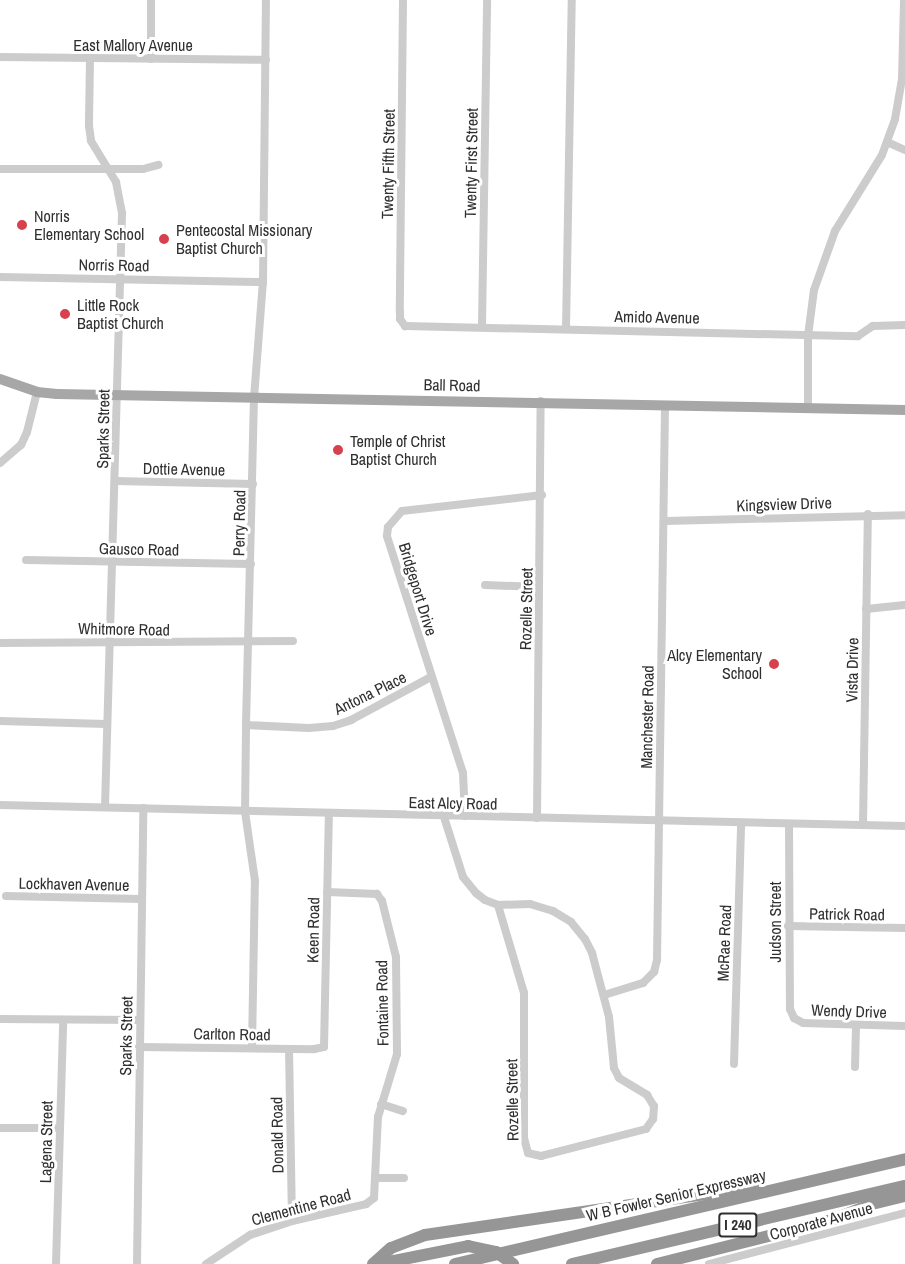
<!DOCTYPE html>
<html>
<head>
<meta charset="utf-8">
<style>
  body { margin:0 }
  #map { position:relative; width:905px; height:1264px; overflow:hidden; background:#fff; font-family:"Archivo Narrow",sans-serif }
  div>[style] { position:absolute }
  .minor>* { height:8px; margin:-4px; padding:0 4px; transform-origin:4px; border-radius:4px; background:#ccc }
  .major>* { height:10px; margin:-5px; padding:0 5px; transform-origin:5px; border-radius:5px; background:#a7a7a7 }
  .highway>* { height:12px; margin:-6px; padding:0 6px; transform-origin:6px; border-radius:6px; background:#969696 }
  .highway-bridge>* { height:12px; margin:-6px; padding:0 6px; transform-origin:6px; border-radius:6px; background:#969696 }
  .dots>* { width:16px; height:16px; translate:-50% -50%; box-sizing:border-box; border:3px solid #fff; border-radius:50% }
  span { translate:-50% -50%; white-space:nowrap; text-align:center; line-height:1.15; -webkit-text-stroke:6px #fff; paint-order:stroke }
  .shield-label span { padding:2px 4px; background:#fff; border:2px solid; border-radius:4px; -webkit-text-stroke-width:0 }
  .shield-label { font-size:15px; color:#2f2f2f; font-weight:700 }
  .street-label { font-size:16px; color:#2f2f2f }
  .poi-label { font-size:16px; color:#2f2f2f }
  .left { translate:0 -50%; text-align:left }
  .right { translate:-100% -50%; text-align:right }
</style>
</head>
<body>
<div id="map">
  <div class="minor">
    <div style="left:403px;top:0;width:312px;rotate:90.6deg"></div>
    <div style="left:400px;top:312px;width:7px;rotate:90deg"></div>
    <div style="left:400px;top:319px;width:9px;rotate:54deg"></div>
    <div style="left:405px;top:326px;width:453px;rotate:1.3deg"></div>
    <div style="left:858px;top:336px;width:18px;rotate:-34deg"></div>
    <div style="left:873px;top:326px;width:32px;rotate:-2deg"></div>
    <div style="left:0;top:57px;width:266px;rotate:0.6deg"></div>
    <div style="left:90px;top:59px;width:67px;rotate:90.9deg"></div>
    <div style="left:89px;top:126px;width:15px;rotate:82deg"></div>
    <div style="left:91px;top:141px;width:48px;rotate:58.6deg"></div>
    <div style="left:116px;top:182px;width:32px;rotate:79deg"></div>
    <div style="left:122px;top:213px;width:594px;rotate:91.64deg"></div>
    <div style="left:151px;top:59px;width:59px;rotate:-90deg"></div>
    <div style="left:887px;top:142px;width:20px;rotate:24deg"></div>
    <div style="left:0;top:169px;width:143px"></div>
    <div style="left:143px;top:169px;width:16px;rotate:-15deg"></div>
    <div style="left:0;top:277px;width:263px;rotate:1.1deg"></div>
    <div style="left:482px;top:326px;width:326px;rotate:-89.1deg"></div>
    <div style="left:566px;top:329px;width:329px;rotate:-89deg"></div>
    <div style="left:808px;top:408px;width:72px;rotate:-90deg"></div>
    <div style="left:808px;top:336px;width:46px;rotate:-82.6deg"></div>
    <div style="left:814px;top:290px;width:63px;rotate:-70.4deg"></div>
    <div style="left:835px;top:231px;width:89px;rotate:-58.3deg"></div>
    <div style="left:882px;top:155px;width:38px;rotate:-70deg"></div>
    <div style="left:895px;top:119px;width:41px;rotate:-80.1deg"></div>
    <div style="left:902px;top:79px;width:79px;rotate:-88.5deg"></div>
    <div style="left:0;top:463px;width:28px;rotate:-41deg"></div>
    <div style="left:21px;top:445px;width:14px;rotate:-65deg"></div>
    <div style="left:27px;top:432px;width:41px;rotate:-76deg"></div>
    <div style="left:115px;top:481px;width:138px;rotate:1.2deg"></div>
    <div style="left:665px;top:521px;width:240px;rotate:-1.4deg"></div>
    <div style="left:26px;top:560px;width:225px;rotate:1deg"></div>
    <div style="left:485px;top:585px;width:54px;rotate:2.1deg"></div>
    <div style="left:866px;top:609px;width:39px;rotate:-6deg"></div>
    <div style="left:0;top:643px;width:293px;rotate:-0.4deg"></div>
    <div style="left:0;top:721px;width:106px;rotate:1.6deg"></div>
    <div style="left:246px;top:725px;width:63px;rotate:2.7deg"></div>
    <div style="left:309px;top:728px;width:24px;rotate:-5deg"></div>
    <div style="left:333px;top:726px;width:19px;rotate:-18deg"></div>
    <div style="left:351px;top:720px;width:91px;rotate:-28.3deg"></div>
    <div style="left:0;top:805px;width:905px;rotate:1.33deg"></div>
    <div style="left:465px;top:816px;width:43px;rotate:-92.7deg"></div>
    <div style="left:463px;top:773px;width:249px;rotate:-107.8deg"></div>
    <div style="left:387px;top:536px;width:9px;rotate:-84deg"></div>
    <div style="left:388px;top:527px;width:21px;rotate:-49deg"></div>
    <div style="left:402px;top:511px;width:141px;rotate:-6.5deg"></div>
    <div style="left:444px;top:817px;width:63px;rotate:72.4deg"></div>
    <div style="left:463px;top:877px;width:21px;rotate:51deg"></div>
    <div style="left:476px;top:893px;width:11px;rotate:38deg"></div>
    <div style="left:485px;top:900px;width:14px;rotate:21deg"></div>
    <div style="left:498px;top:905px;width:32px;rotate:-2deg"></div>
    <div style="left:530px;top:904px;width:24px;rotate:17deg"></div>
    <div style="left:553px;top:911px;width:21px;rotate:31deg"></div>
    <div style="left:571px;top:922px;width:22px;rotate:51deg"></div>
    <div style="left:585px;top:939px;width:16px;rotate:63deg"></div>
    <div style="left:592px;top:953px;width:66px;rotate:75.1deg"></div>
    <div style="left:609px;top:1017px;width:51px;rotate:84.4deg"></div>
    <div style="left:614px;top:1068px;width:11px;rotate:63deg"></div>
    <div style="left:619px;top:1078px;width:33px;rotate:31deg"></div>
    <div style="left:647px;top:1095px;width:13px;rotate:58deg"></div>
    <div style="left:654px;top:1106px;width:13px;rotate:94deg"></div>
    <div style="left:653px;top:1119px;width:12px;rotate:125deg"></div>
    <div style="left:646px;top:1129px;width:108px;rotate:165.6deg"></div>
    <div style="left:541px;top:1156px;width:13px;rotate:-167deg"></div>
    <div style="left:528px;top:1153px;width:16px;rotate:-105deg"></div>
    <div style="left:524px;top:1138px;width:145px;rotate:-90deg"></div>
    <div style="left:524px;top:993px;width:92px;rotate:-106.5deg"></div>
    <div style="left:537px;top:818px;width:417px;rotate:-89.5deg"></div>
    <div style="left:789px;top:824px;width:185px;rotate:89.7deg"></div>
    <div style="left:790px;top:1009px;width:10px;rotate:66deg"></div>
    <div style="left:794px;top:1018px;width:10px;rotate:29deg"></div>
    <div style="left:803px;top:1023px;width:102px;rotate:1.7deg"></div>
    <div style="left:863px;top:825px;width:311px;rotate:-89.1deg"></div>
    <div style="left:6px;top:896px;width:135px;rotate:1.3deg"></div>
    <div style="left:788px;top:926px;width:117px;rotate:1deg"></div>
    <div style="left:604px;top:995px;width:41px;rotate:-17.1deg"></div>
    <div style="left:643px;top:983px;width:16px;rotate:-45deg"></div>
    <div style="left:654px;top:972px;width:12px;rotate:-76deg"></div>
    <div style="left:657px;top:960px;width:555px;rotate:-89.17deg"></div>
    <div style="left:0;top:1019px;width:140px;rotate:0.4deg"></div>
    <div style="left:139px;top:1047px;width:175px;rotate:0.7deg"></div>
    <div style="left:314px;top:1049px;width:10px;rotate:-11deg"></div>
    <div style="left:324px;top:1047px;width:234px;rotate:-88.8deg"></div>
    <div style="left:252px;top:1047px;width:166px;rotate:-89deg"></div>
    <div style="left:255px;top:881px;width:70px;rotate:-98.2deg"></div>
    <div style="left:245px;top:812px;width:87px;rotate:-89.3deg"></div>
    <div style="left:246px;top:725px;width:327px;rotate:-88.6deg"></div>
    <div style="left:254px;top:398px;width:116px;rotate:-85.6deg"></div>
    <div style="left:263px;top:282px;width:282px;rotate:-89.4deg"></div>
    <div style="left:289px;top:1049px;width:172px;rotate:89deg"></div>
    <div style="left:734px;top:1064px;width:241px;rotate:-88.3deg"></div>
    <div style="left:855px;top:1067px;width:41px;rotate:-88.6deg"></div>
    <div style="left:381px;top:1104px;width:23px;rotate:18deg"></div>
    <div style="left:0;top:1128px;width:59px"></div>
    <div style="left:375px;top:1178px;width:29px"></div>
    <div style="left:56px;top:1264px;width:243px;rotate:-88.3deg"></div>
    <div style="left:137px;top:1264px;width:456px;rotate:-89.2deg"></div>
    <div style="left:206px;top:1264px;width:53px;rotate:-33.4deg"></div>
    <div style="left:250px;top:1235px;width:44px;rotate:-18.4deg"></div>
    <div style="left:292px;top:1221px;width:76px;rotate:-12.9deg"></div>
    <div style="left:366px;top:1204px;width:10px;rotate:-37deg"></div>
    <div style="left:374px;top:1198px;width:81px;rotate:-87.2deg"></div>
    <div style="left:378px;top:1117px;width:66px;rotate:-73.2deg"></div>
    <div style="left:397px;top:1054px;width:97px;rotate:-90.6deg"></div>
    <div style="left:396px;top:957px;width:58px;rotate:-104deg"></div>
    <div style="left:382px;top:901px;width:9px;rotate:-126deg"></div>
    <div style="left:377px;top:894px;width:50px;rotate:-177.7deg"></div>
    <div style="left:709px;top:1264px;width:203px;rotate:-14.6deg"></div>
  </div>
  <div class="major">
    <div style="left:0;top:379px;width:39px;rotate:19deg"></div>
    <div style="left:37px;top:392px;width:20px;rotate:6deg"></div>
    <div style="left:57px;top:394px;width:848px;rotate:1.08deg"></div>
  </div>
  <div class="highway">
    <div style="left:373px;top:1264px;width:24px;rotate:-42deg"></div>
    <div style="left:391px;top:1248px;width:36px;rotate:-21deg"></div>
    <div style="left:425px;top:1235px;width:333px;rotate:-8.3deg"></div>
    <div style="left:379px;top:1264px;width:91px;rotate:-11.4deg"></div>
    <div style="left:455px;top:1264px;width:462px;rotate:-13.1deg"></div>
    <div style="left:572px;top:1264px;width:342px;rotate:-13.2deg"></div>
    <div style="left:657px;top:1264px;width:180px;rotate:-14.1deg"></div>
    <div style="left:832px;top:1220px;width:43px;rotate:-21.8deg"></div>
    <div style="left:872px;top:1204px;width:34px;rotate:-14deg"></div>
  </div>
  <div class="highway-bridge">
    <div style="left:468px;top:1246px;width:29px;rotate:12deg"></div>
    <div style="left:496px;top:1252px;width:21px;rotate:35deg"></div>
  </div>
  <div class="dots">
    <div style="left:22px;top:225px;background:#d7404d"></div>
    <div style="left:164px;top:239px;background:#d7404d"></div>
    <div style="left:65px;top:314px;background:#d7404d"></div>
    <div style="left:338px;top:450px;background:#d7404d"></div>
    <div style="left:774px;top:664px;background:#d7404d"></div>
  </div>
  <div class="shield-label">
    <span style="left:738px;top:1225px">I 240</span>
  </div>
  <div class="street-label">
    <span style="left:133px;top:45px">East Mallory Avenue</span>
    <span style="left:471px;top:163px;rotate:-89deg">Twenty First Street</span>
    <span style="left:388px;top:164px;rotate:-89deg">Twenty Fifth Street</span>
    <span style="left:114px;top:265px;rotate:1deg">Norris Road</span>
    <span style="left:657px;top:317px;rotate:1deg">Amido Avenue</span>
    <span style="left:452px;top:385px;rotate:1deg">Ball Road</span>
    <span style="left:103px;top:429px;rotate:-89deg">Sparks Street</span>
    <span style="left:184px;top:469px;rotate:1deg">Dottie Avenue</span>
    <span style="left:784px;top:504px;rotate:-2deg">Kingsview Drive</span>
    <span style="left:239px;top:523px;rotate:-89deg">Perry Road</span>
    <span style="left:139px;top:549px;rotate:1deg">Gausco Road</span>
    <span style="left:418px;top:589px;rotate:73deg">Bridgeport Drive</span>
    <span style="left:526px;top:609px;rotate:-89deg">Rozelle Street</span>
    <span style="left:124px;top:629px;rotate:1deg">Whitmore Road</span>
    <span style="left:852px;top:670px;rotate:-89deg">Vista Drive</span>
    <span style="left:370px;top:693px;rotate:-26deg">Antona Place</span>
    <span style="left:647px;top:717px;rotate:-89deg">Manchester Road</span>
    <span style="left:453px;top:803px;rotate:1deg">East Alcy Road</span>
    <span style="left:74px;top:884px;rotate:1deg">Lockhaven Avenue</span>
    <span style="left:847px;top:914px;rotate:1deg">Patrick Road</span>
    <span style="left:775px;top:922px;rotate:-90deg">Judson Street</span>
    <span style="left:313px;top:930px;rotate:-89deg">Keen Road</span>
    <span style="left:724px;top:943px;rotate:-88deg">McRae Road</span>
    <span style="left:382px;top:1003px;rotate:-91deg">Fontaine Road</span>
    <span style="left:849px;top:1011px;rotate:2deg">Wendy Drive</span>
    <span style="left:232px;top:1034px;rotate:1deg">Carlton Road</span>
    <span style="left:126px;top:1036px;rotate:-89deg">Sparks Street</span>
    <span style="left:512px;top:1100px;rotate:-91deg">Rozelle Street</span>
    <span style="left:277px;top:1135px;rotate:-91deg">Donald Road</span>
    <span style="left:46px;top:1142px;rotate:-89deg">Lagena Street</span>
    <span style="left:676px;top:1195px;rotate:-13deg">W B Fowler Senior Expressway</span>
    <span style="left:301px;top:1207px;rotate:-15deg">Clementine Road</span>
    <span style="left:821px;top:1221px;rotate:-15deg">Corporate Avenue</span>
  </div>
  <div class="poi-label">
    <span class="left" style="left:34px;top:225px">Norris<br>Elementary School</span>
    <span class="left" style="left:176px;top:239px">Pentecostal Missionary<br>Baptist Church</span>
    <span class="left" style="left:77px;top:314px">Little Rock<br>Baptist Church</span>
    <span class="left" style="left:350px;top:450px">Temple of Christ<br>Baptist Church</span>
    <span class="right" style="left:762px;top:664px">Alcy Elementary<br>School</span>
  </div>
</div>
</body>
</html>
